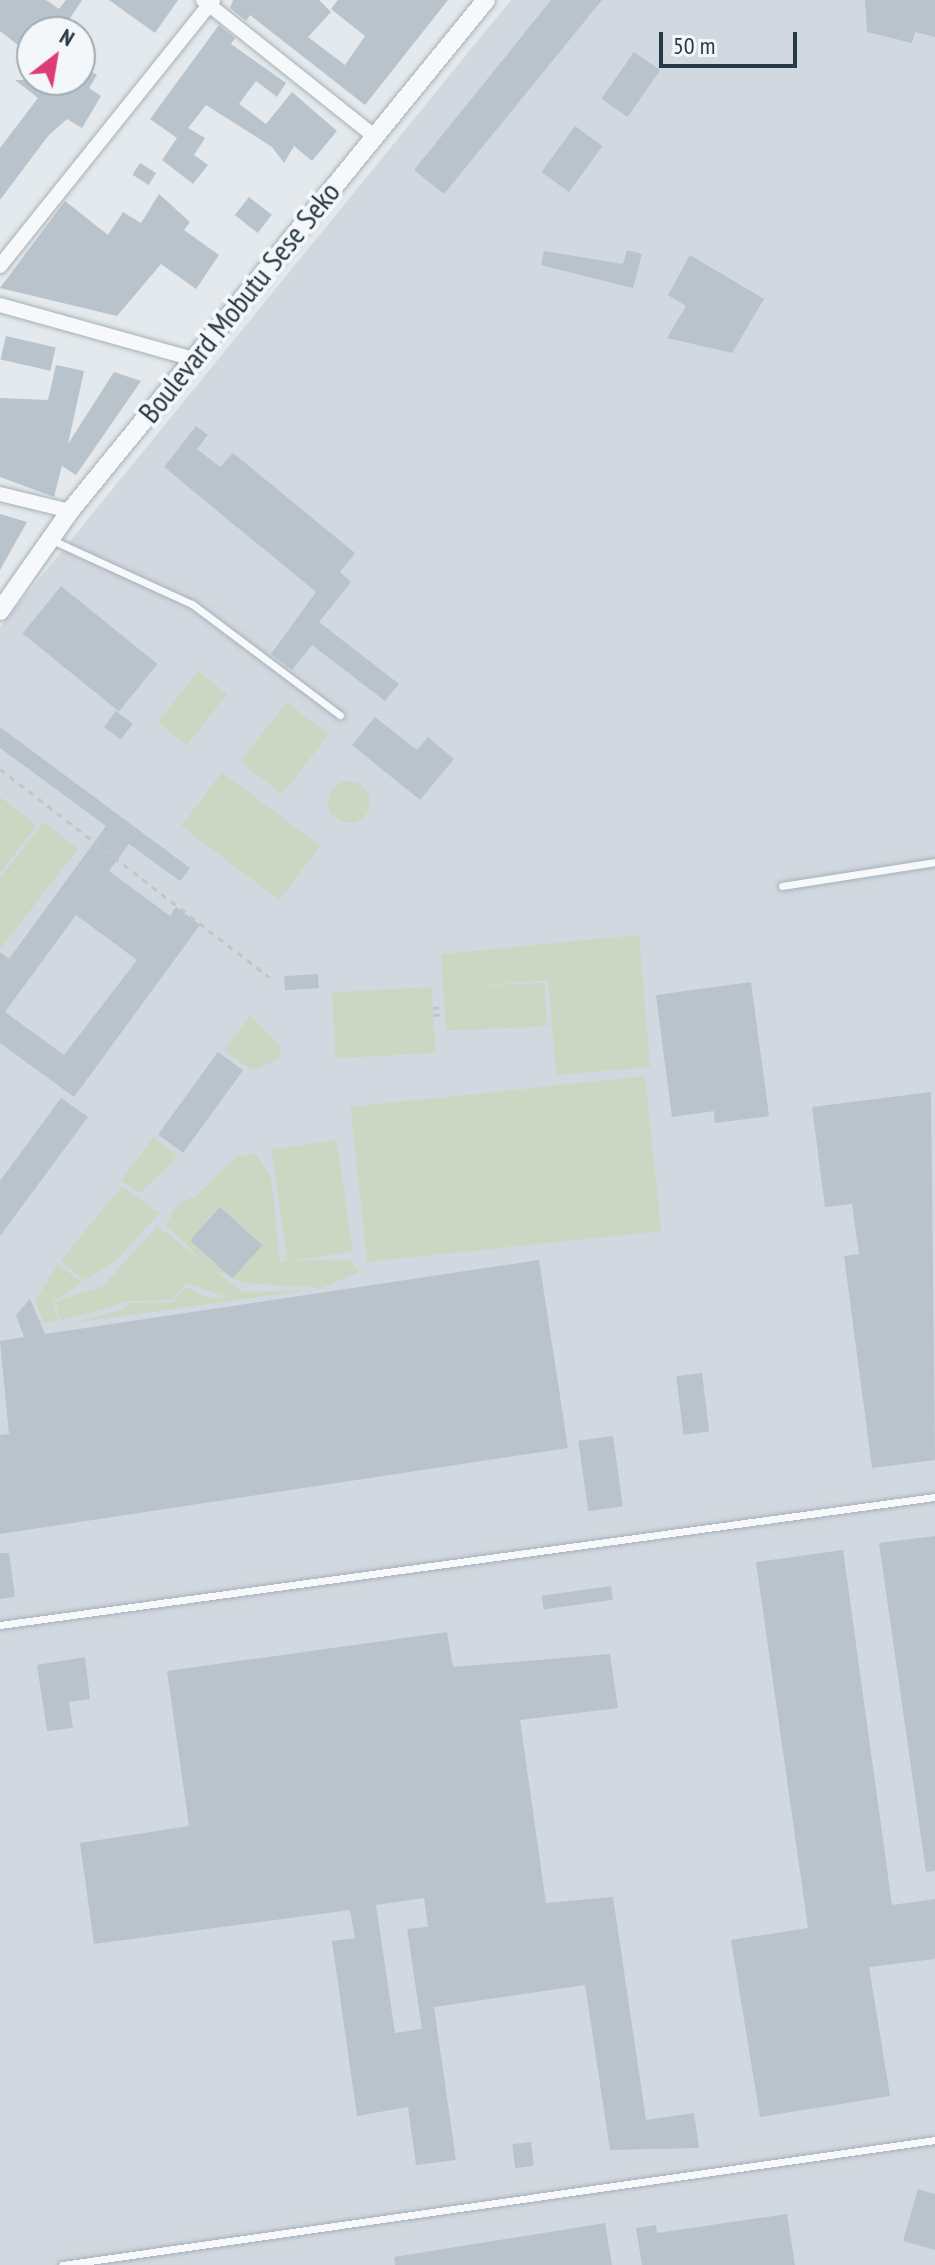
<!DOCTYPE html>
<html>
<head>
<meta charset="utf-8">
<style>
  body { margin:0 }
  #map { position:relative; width:935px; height:2265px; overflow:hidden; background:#e3e9ec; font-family:"PT Sans Narrow",sans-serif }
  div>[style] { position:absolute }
  .built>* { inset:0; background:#d1d8df }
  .green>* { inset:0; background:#ccd7c3; transform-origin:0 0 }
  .round { border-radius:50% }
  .building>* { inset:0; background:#b9c3cb; transform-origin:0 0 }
  .path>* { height:3px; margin-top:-1.5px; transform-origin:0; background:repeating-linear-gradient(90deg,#c0c7cb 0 6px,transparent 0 12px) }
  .roads { filter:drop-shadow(0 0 2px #a7b1b7) drop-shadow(0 0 2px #a7b1b7) }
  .service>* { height:7px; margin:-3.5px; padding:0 3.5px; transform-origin:3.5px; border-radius:3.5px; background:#f6f8fa }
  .minor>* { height:14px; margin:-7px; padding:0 7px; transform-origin:7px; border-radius:7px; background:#f6f8fa }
  .tertiary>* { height:18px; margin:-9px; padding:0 9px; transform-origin:9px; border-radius:9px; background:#f6f8fa }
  span { translate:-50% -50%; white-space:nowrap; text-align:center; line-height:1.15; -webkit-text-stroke:8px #f3f7f9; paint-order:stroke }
  .street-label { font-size:30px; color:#283a47 }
  .north { position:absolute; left:16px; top:16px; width:80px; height:80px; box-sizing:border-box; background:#f3f7f9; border:2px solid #a2abb2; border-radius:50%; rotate:31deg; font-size:22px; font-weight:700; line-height:32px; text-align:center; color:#283a47 }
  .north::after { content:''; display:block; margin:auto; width:28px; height:36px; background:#dd3c76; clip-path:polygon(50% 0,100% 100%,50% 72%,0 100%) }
  .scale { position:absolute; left:659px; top:32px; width:138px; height:36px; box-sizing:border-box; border:4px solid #283a47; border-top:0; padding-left:10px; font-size:24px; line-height:28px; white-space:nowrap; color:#283a47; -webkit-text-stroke:6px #f3f7f9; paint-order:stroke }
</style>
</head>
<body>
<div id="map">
  <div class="built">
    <div style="clip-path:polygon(511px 0,935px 0,935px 2265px,0 2265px,0 627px)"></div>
  </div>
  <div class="green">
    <div style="left:198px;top:671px;width:37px;height:65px;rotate:38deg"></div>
    <div style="left:287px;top:702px;width:53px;height:76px;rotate:38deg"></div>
    <div style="left:222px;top:772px;width:123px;height:68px;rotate:37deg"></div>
    <div class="round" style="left:328px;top:781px;width:42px;height:42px"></div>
    <div style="clip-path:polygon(0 797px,37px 825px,0 873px)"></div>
    <div style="clip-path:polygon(44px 822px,78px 849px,0 949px,0 878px)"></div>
    <div style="clip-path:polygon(639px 935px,650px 1067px,556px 1075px,548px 980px,472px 986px,545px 983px,547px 1026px,446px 1031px,441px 954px)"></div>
    <div style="left:432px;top:987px;width:66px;height:100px;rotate:87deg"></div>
    <div style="clip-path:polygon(250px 1015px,281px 1047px,279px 1059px,253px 1070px,224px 1051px)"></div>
    <div style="left:645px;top:1076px;width:156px;height:296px;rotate:84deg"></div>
    <div style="clip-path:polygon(154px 1137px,178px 1157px,140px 1193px,121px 1180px)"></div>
    <div style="left:337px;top:1140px;width:113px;height:66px;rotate:82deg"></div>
    <div style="clip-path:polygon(255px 1153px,271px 1177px,280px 1261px,349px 1259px,360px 1272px,322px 1288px,244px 1283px,210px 1268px,166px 1225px,178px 1203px,196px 1196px,236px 1157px)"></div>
    <div style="clip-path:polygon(122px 1186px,159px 1213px,116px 1261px,85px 1281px,61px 1260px)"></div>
    <div style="clip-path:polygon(157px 1226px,243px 1292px,310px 1290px,67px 1324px,122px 1310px,129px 1303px,174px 1302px,186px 1287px,206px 1297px,230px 1299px,187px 1283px,172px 1300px,130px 1301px,61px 1321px,55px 1302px,103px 1286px)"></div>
    <div style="clip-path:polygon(58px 1264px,82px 1283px,53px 1302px,58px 1321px,44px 1323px,35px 1301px)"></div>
  </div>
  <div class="building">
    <div style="clip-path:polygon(0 0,46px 0,59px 9px,66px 0,82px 0,61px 32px,32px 32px,32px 56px,0 31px)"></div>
    <div style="clip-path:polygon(109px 0,178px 0,155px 33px)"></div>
    <div style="clip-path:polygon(233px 0,319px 0,331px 12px,308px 37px,345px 65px,365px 36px,331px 9px,338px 0,448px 0,365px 105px,250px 15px,246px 21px,230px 8px)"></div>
    <div style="clip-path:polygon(551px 0,602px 0,444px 194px,414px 170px)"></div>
    <div style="clip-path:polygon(865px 0,935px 0,935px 37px,915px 32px,912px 43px,867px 32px)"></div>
    <div style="clip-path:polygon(219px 25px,235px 38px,231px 44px,286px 83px,277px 97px,256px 81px,239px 104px,266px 124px,292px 92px,337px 131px,312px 161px,294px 146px,284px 163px,272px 147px,206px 105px,188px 128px,205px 138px,194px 155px,208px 165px,193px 184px,162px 160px,177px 138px,150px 119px)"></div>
    <div style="left:634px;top:52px;width:32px;height:57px;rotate:35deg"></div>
    <div style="clip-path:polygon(80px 64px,97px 75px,89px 88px,101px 96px,82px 128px,67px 119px,48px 136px,0 200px,0 148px,38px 98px,15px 80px,80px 80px)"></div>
    <div style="left:575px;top:126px;width:34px;height:57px;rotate:36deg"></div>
    <div style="left:140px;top:163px;width:19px;height:14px;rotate:32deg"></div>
    <div style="clip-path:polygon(159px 194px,190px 222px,184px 230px,219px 255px,196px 289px,161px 264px,117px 316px,0 288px,65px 201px,108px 235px,123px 212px,141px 223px)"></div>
    <div style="left:249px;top:197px;width:29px;height:23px;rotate:38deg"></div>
    <div style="clip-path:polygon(627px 250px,642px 254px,633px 288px,541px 265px,544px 251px,623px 264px)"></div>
    <div style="clip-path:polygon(690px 255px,764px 299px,732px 353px,667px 338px,686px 306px,668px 295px)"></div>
    <div style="left:6px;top:336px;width:51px;height:24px;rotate:13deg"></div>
    <div style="clip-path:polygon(56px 365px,84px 371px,68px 444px,114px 372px,141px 381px,76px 475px,62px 466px,54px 497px,0 477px,0 398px,48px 400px)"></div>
    <div style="clip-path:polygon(196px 426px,208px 435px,197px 449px,220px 467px,233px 453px,355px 553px,340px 572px,351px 582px,319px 622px,399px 684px,385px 701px,312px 645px,292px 670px,271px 654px,316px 592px,164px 467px)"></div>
    <div style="clip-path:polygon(0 514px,27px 522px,0 570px)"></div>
    <div style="left:61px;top:586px;width:124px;height:61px;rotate:39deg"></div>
    <div style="left:116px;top:711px;width:21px;height:20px;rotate:37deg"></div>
    <div style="clip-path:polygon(375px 717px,417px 750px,428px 737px,454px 759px,420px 800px,352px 745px)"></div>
    <div style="clip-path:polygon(evenodd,0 727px,190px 868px,180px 881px,129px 844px,109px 871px,170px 916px,176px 907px,200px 925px,74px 1097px,0 1043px,0 952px,9px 959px,106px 826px,0 748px,0 727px,76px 915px,137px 960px,64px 1055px,5px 1012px,76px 915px)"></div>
    <div style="left:318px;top:974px;width:14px;height:34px;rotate:86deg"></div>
    <div style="clip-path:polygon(751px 982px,769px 1116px,715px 1123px,714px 1111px,672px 1117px,656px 995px)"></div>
    <div style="left:218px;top:1052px;width:31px;height:102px;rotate:36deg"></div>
    <div style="clip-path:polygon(931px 1092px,935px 1460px,872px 1468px,844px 1256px,859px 1254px,852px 1204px,825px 1207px,812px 1107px)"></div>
    <div style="clip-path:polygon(61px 1098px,88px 1117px,0 1236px,0 1181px)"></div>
    <div style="left:220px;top:1207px;width:57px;height:45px;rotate:42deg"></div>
    <div style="clip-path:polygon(539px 1260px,568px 1448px,0 1534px,0 1435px,9px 1434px,0 1341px,24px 1337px,16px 1315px,30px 1299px,45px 1334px)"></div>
    <div style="left:702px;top:1373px;width:59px;height:26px;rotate:83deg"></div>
    <div style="left:613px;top:1436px;width:71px;height:35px;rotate:82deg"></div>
    <div style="clip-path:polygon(935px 1536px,935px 1871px,926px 1872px,879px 1543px)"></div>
    <div style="clip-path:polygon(843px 1550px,892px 1905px,935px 1899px,935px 1959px,869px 1967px,890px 2096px,760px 2117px,731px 1940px,808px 1928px,756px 1562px)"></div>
    <div style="clip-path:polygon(0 1553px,9px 1553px,15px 1597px,0 1599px)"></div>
    <div style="left:611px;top:1586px;width:14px;height:70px;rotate:82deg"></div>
    <div style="clip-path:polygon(evenodd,447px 1632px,453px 1667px,610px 1654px,618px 1708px,520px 1720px,546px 1903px,613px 1897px,646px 2120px,694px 2113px,699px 2148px,610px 2150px,585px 1985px,434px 2007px,456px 2160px,416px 2165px,408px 2107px,357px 2116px,332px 1941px,355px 1938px,350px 1910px,94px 1944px,80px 1843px,189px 1826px,167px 1671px,447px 1632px,424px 1898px,428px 1927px,407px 1929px,422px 2029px,395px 2033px,376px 1905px,424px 1898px)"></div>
    <div style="clip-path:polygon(85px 1657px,90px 1699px,69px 1702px,73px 1728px,47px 1731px,37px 1665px)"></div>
    <div style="left:531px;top:2142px;width:24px;height:19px;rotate:83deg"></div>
    <div style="clip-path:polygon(918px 2189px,935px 2194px,935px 2250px,903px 2241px)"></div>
    <div style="clip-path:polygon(787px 2214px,795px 2265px,642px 2265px,636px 2228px,656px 2225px,657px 2233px)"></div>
    <div style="clip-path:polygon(605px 2223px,612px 2265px,395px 2265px,394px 2257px)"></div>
  </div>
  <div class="path">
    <div style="left:0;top:769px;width:340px;rotate:37.7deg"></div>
    <div style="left:433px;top:1008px;width:12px;rotate:-5deg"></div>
    <div style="left:434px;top:1015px;width:11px;rotate:-5deg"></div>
  </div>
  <div class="roads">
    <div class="service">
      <div style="left:52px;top:540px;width:154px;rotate:24.6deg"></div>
      <div style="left:192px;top:604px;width:185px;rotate:36.9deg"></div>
      <div style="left:782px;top:886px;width:155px;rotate:-8.9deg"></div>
      <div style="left:0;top:1625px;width:944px;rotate:-7.8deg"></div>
      <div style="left:62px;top:2265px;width:882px;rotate:-8.15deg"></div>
    </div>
    <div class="minor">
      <div style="left:203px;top:0;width:218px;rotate:38.5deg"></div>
      <div style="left:0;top:266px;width:341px;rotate:-51.3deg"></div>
      <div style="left:0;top:305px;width:200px;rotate:15.6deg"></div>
      <div style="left:0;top:494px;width:72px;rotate:13.7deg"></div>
    </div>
    <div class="tertiary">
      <div style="left:0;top:611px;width:122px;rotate:-55deg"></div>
      <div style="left:70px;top:511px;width:659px;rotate:-50.85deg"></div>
    </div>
  </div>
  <div class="street-label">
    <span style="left:239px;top:302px;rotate:-51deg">Boulevard Mobutu Sese Seko</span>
  </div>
  <div class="north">N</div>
  <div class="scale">50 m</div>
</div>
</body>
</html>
